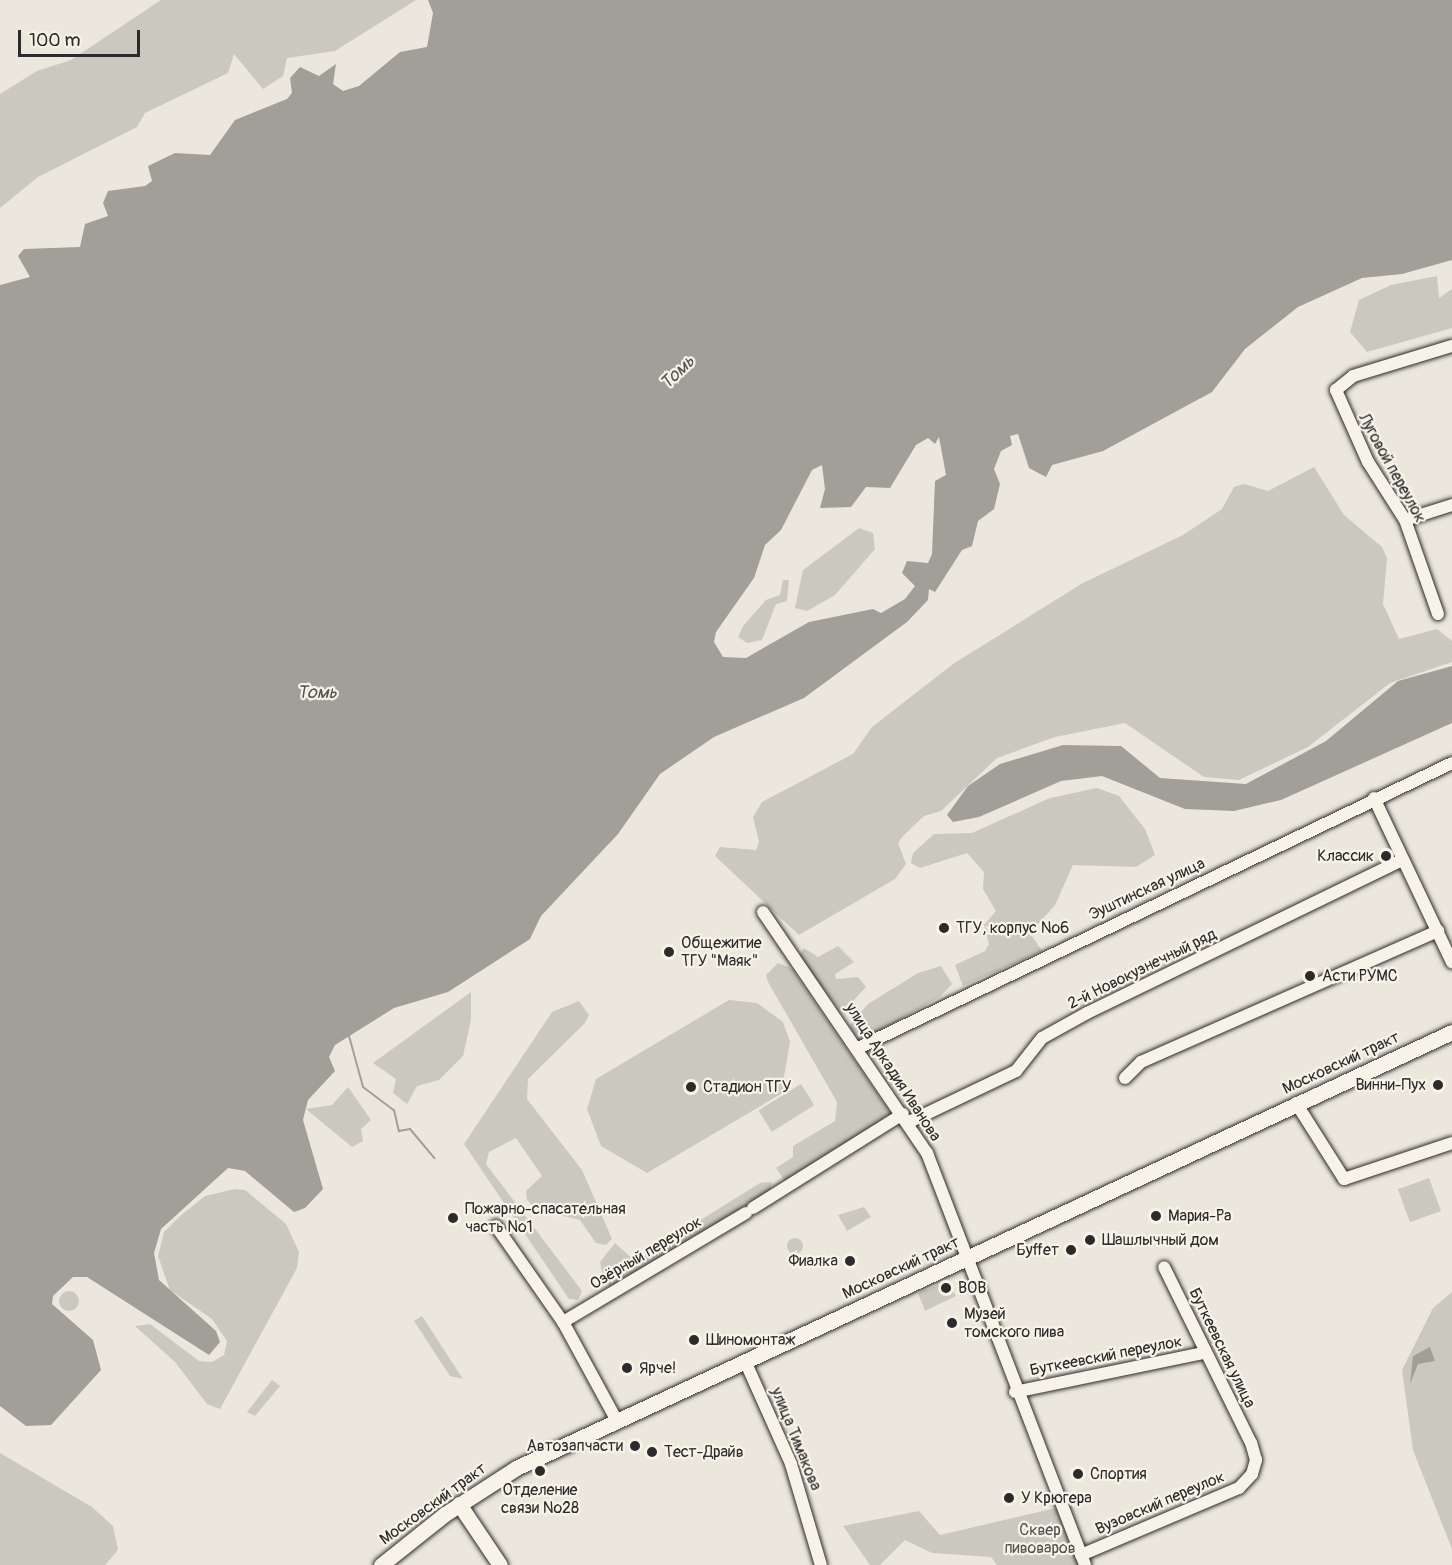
<!DOCTYPE html>
<html>
<head>
<meta charset="utf-8">
<style>
  body { margin:0 }
  #map { position:relative; width:1452px; height:1565px; overflow:hidden; background:#ebe7dd; font-family:Pangolin,sans-serif }
  div>[style] { position:absolute }
  .green>* { inset:0; background:#cbc8bf; transform-origin:0 0 }
  .round { border-radius:50% }
  .water>* { inset:0; background:#a29f98 }
  .stream>* { height:2px; margin:-1px; padding:0 1px; transform-origin:1px; border-radius:1px; background:#a29f98 }
  .roads { filter:drop-shadow(0 0 2px #2b2b2b) drop-shadow(0 0 2px #2b2b2b) }
  .minor>* { height:12px; margin:-6px; padding:0 6px; transform-origin:6px; border-radius:6px; background:#f7f3e8 }
  .major>* { height:15px; margin:-7.5px; padding:0 7.5px; transform-origin:7.5px; border-radius:7.5px; background:#f7f3e8 }
  .dots>* { width:16px; height:16px; translate:-50% -50%; box-sizing:border-box; border:3px solid #f7f3e8; border-radius:50% }
  span { translate:-50% -50%; white-space:nowrap; text-align:center; line-height:1.15; -webkit-text-stroke:4.5px #f7f3e8; paint-order:stroke }
  .street-label { font-size:16px; color:#2b2b2b }
  .poi-label { font-size:16px; color:#2b2b2b }
  .right { translate:-100% -50%; text-align:right }
  .left { translate:0 -50%; text-align:left }
  .park-label { font-size:16px; color:#535250 }
  .water-label { font-size:18px; color:#555451; font-style:italic }
  .scale { position:absolute; left:18px; top:30px; width:122px; height:27px; box-sizing:border-box; border:3px solid #2b2b2b; border-top:0; padding-left:8px; font-size:18px; line-height:21px; white-space:nowrap; color:#2b2b2b; -webkit-text-stroke:4px #f7f3e8; paint-order:stroke }
</style>
</head>
<body>
<div id="map">
  <div class="green">
    <div style="clip-path:polygon(161px 0,416px 0,335px 51px,287px 58px,283px 76px,263px 89px,234px 54px,228px 73px,145px 113px,137px 127px,38px 177px,0 208px,0 94px,37px 71px,71px 60px)"></div>
    <div style="clip-path:polygon(1437px 276px,1439px 298px,1452px 289px,1452px 328px,1367px 352px,1350px 332px,1359px 300px,1391px 285px)"></div>
    <div style="clip-path:polygon(1314px 467px,1344px 515px,1382px 547px,1387px 558px,1383px 604px,1399px 639px,1437px 629px,1452px 641px,1452px 662px,1390px 683px,1308px 747px,1239px 780px,1204px 777px,1125px 723px,1055px 737px,997px 758px,941px 811px,924px 816px,903px 836px,898px 843px,906px 864px,895px 879px,799px 935px,715px 856px,720px 847px,756px 850px,759px 842px,753px 817px,762px 802px,853px 754px,872px 727px,953px 664px,1081px 584px,1183px 535px,1222px 509px,1234px 487px,1244px 484px,1268px 491px)"></div>
    <div style="clip-path:polygon(859px 528px,873px 533px,875px 549px,835px 595px,807px 611px,795px 608px,803px 570px)"></div>
    <div style="clip-path:polygon(783px 580px,789px 580px,787px 601px,776px 604px,762px 640px,747px 643px,738px 637px,743px 626px,766px 600px,780px 595px)"></div>
    <div style="clip-path:polygon(1097px 788px,1119px 796px,1145px 829px,1155px 855px,1136px 867px,1073px 865px,1055px 905px,1030px 933px,1042px 951px,963px 986px,955px 965px,985px 951px,989px 944px,984px 925px,996px 911px,983px 889px,984px 872px,967px 853px,920px 868px,911px 863px,913px 853px,934px 834px,972px 833px,1050px 798px)"></div>
    <div style="clip-path:polygon(838px 946px,854px 962px,835px 974px,836px 979px,858px 977px,866px 987px,842px 1013px,798px 957px,804px 948px,818px 957px)"></div>
    <div style="clip-path:polygon(778px 963px,791px 968px,891px 1114px,785px 1181px,776px 1168px,793px 1157px,793px 1146px,835px 1121px,837px 1102px,768px 982px,766px 975px)"></div>
    <div style="clip-path:polygon(941px 966px,952px 984px,940px 997px,864px 1039px,854px 1034px,850px 1025px,868px 1004px,918px 973px)"></div>
    <div style="clip-path:polygon(471px 992px,471px 1020px,463px 1056px,439px 1080px,417px 1086px,407px 1104px,393px 1093px,396px 1079px,373px 1063px)"></div>
    <div style="clip-path:polygon(729px 1000px,757px 1003px,783px 1022px,790px 1042px,784px 1077px,791px 1088px,647px 1173px,601px 1146px,587px 1109px,596px 1079px)"></div>
    <div style="clip-path:polygon(579px 1001px,589px 1015px,585px 1023px,528px 1079px,527px 1099px,582px 1170px,612px 1239px,606px 1245px,596px 1243px,580px 1220px,536px 1209px,527px 1200px,526px 1191px,542px 1176px,516px 1138px,489px 1152px,486px 1164px,582px 1291px,578px 1300px,569px 1299px,464px 1144px,552px 1012px)"></div>
    <div style="left:801px;top:1084px;width:25px;height:50px;rotate:58deg"></div>
    <div style="clip-path:polygon(348px 1087px,371px 1120px,361px 1129px,363px 1141px,352px 1147px,306px 1109px,332px 1105px)"></div>
    <div style="left:1429px;top:1178px;width:35px;height:33px;rotate:70deg"></div>
    <div style="clip-path:polygon(772px 1182px,770px 1191px,613px 1288px,604px 1283px,600px 1262px,615px 1243px,635px 1261px,760px 1183px)"></div>
    <div style="clip-path:polygon(235px 1189px,245px 1190px,286px 1224px,299px 1252px,297px 1268px,220px 1409px,207px 1404px,175px 1362px,135px 1326px,150px 1324px,199px 1361px,212px 1362px,224px 1355px,227px 1341px,212px 1319px,170px 1290px,158px 1256px,164px 1232px,180px 1216px,205px 1196px)"></div>
    <div style="clip-path:polygon(864px 1207px,871px 1217px,847px 1231px,838px 1215px)"></div>
    <div class="round" style="left:787px;top:1238px;width:16px;height:16px"></div>
    <div style="clip-path:polygon(948px 1281px,956px 1296px,925px 1311px,918px 1293px)"></div>
    <div class="round" style="left:59px;top:1291px;width:20px;height:20px"></div>
    <div style="clip-path:polygon(1452px 1292px,1452px 1549px,1413px 1450px,1402px 1370px,1433px 1308px)"></div>
    <div style="clip-path:polygon(422px 1316px,463px 1379px,450px 1376px,414px 1321px)"></div>
    <div style="clip-path:polygon(272px 1380px,280px 1386px,255px 1416px,247px 1412px)"></div>
    <div style="clip-path:polygon(0 1453px,92px 1507px,113px 1526px,118px 1550px,105px 1565px,0 1565px)"></div>
    <div style="clip-path:polygon(1056px 1508px,1080px 1565px,997px 1565px,991px 1557px,932px 1553px,905px 1540px,880px 1565px,870px 1565px,843px 1526px,919px 1511px,940px 1535px)"></div>
  </div>
  <div class="water">
    <div style="clip-path:polygon(evenodd,428px 0,1452px 0,1452px 260px,1402px 274px,1362px 278px,1298px 307px,1245px 349px,1212px 392px,1103px 451px,1052px 465px,1046px 477px,1029px 468px,1018px 434px,1010px 436px,1012px 445px,1001px 451px,994px 469px,1000px 484px,994px 509px,978px 521px,972px 546px,962px 550px,935px 592px,929px 589px,928px 600px,907px 622px,804px 698px,714px 737px,660px 774px,618px 834px,541px 916px,530px 939px,448px 992px,394px 1008px,335px 1045px,329px 1057px,335px 1071px,308px 1100px,303px 1120px,323px 1189px,305px 1208px,294px 1212px,245px 1171px,228px 1168px,161px 1229px,154px 1253px,159px 1280px,216px 1331px,220px 1342px,209px 1355px,87px 1277px,73px 1277px,53px 1296px,52px 1304px,93px 1340px,101px 1370px,51px 1425px,26px 1426px,0 1406px,0 285px,30px 277px,18px 256px,24px 249px,80px 247px,85px 224px,108px 216px,103px 203px,108px 191px,145px 186px,152px 181px,148px 166px,175px 153px,210px 155px,235px 120px,287px 99px,292px 93px,290px 78px,300px 67px,319px 76px,336px 64px,333px 84px,343px 91px,359px 86px,400px 52px,427px 47px,433px 13px,428px 0,939px 437px,946px 475px,935px 481px,932px 554px,928px 563px,907px 561px,902px 573px,915px 586px,905px 599px,881px 613px,873px 609px,809px 622px,746px 658px,723px 657px,714px 642px,716px 632px,754px 578px,765px 545px,781px 530px,812px 470px,822px 465px,825px 489px,820px 508px,851px 507px,866px 487px,890px 488px,916px 445px,928px 438px,935px 444px,939px 437px)"></div>
    <div style="clip-path:polygon(1452px 666px,1452px 723px,1281px 800px,1234px 811px,1185px 809px,1102px 776px,1061px 781px,979px 817px,953px 822px,947px 815px,968px 786px,1000px 764px,1063px 745px,1121px 746px,1160px 778px,1246px 784px,1326px 741px,1398px 681px)"></div>
    <div style="clip-path:polygon(1430px 1347px,1435px 1361px,1418px 1364px,1410px 1384px,1413px 1356px)"></div>
  </div>
  <div class="stream">
    <div style="left:349px;top:1036px;width:53px;rotate:74.6deg"></div>
    <div style="left:363px;top:1087px;width:39px;rotate:37deg"></div>
    <div style="left:394px;top:1110px;width:22px;rotate:77deg"></div>
    <div style="left:399px;top:1131px;width:11px;rotate:-10deg"></div>
    <div style="left:410px;top:1129px;width:38px;rotate:50deg"></div>
  </div>
  <div class="roads">
    <div class="minor">
      <div style="left:1405px;top:520px;width:49px;rotate:-17.7deg"></div>
      <div style="left:1438px;top:614px;width:100px;rotate:-109.3deg"></div>
      <div style="left:1405px;top:520px;width:69px;rotate:-122.5deg"></div>
      <div style="left:1368px;top:462px;width:79px;rotate:-114deg"></div>
      <div style="left:1336px;top:390px;width:22px;rotate:-39deg"></div>
      <div style="left:1353px;top:376px;width:103px;rotate:-16.9deg"></div>
      <div style="left:1374px;top:798px;width:182px;rotate:64.6deg"></div>
      <div style="left:763px;top:912px;width:292px;rotate:55.8deg"></div>
      <div style="left:927px;top:1153px;width:441px;rotate:69deg"></div>
      <div style="left:858px;top:1048px;width:659px;rotate:-25.63deg"></div>
      <div style="left:1125px;top:1078px;width:23px;rotate:-45deg"></div>
      <div style="left:1141px;top:1062px;width:325px;rotate:-23.8deg"></div>
      <div style="left:1296px;top:1103px;width:90px;rotate:57.7deg"></div>
      <div style="left:1344px;top:1179px;width:114px;rotate:-18.4deg"></div>
      <div style="left:909px;top:1122px;width:119px;rotate:-25.5deg"></div>
      <div style="left:1016px;top:1071px;width:42px;rotate:-51.8deg"></div>
      <div style="left:1042px;top:1038px;width:51px;rotate:-29.1deg"></div>
      <div style="left:1087px;top:1013px;width:350px;rotate:-25.9deg"></div>
      <div style="left:753px;top:1208px;width:177px;rotate:-32.1deg"></div>
      <div style="left:496px;top:1226px;width:117px;rotate:55.1deg"></div>
      <div style="left:563px;top:1322px;width:113px;rotate:61.4deg"></div>
      <div style="left:563px;top:1322px;width:213px;rotate:-30.8deg"></div>
      <div style="left:745px;top:1361px;width:113px;rotate:65.9deg"></div>
      <div style="left:791px;top:1464px;width:105px;rotate:73.5deg"></div>
      <div style="left:1015px;top:1392px;width:193px;rotate:-11.7deg"></div>
      <div style="left:1081px;top:1555px;width:172px;rotate:-23deg"></div>
      <div style="left:1239px;top:1488px;width:19px;rotate:-47deg"></div>
      <div style="left:1252px;top:1474px;width:15px;rotate:-74deg"></div>
      <div style="left:1256px;top:1460px;width:18px;rotate:-106deg"></div>
      <div style="left:1251px;top:1443px;width:196px;rotate:-116.3deg"></div>
    </div>
    <div class="major">
      <div style="left:459px;top:1504px;width:73px;rotate:56.1deg"></div>
      <div style="left:381px;top:1565px;width:82px;rotate:-38.6deg"></div>
      <div style="left:445px;top:1514px;width:85px;rotate:-32.9deg"></div>
      <div style="left:516px;top:1468px;width:1033px;rotate:-24.98deg"></div>
    </div>
  </div>
  <div class="dots">
    <div style="left:1386px;top:856px;background:#2b2b2b"></div>
    <div style="left:944px;top:928px;background:#2b2b2b"></div>
    <div style="left:669px;top:952px;background:#2b2b2b"></div>
    <div style="left:1310px;top:976px;background:#2b2b2b"></div>
    <div style="left:1438px;top:1085px;background:#2b2b2b"></div>
    <div style="left:691px;top:1087px;background:#2b2b2b"></div>
    <div style="left:1156px;top:1216px;background:#2b2b2b"></div>
    <div style="left:453px;top:1218px;background:#2b2b2b"></div>
    <div style="left:1090px;top:1240px;background:#2b2b2b"></div>
    <div style="left:1071px;top:1250px;background:#2b2b2b"></div>
    <div style="left:850px;top:1261px;background:#2b2b2b"></div>
    <div style="left:946px;top:1288px;background:#2b2b2b"></div>
    <div style="left:952px;top:1323px;background:#2b2b2b"></div>
    <div style="left:694px;top:1340px;background:#2b2b2b"></div>
    <div style="left:627px;top:1368px;background:#2b2b2b"></div>
    <div style="left:635px;top:1446px;background:#2b2b2b"></div>
    <div style="left:652px;top:1452px;background:#2b2b2b"></div>
    <div style="left:540px;top:1471px;background:#2b2b2b"></div>
    <div style="left:1078px;top:1474px;background:#2b2b2b"></div>
    <div style="left:1009px;top:1498px;background:#2b2b2b"></div>
  </div>
  <div class="street-label">
    <span style="left:1392px;top:468px;rotate:61deg">Луговой переулок</span>
    <span style="left:1147px;top:889px;rotate:-25deg">Эуштинская улица</span>
    <span style="left:1142px;top:969px;rotate:-26deg">2-й Новокузнечный ряд</span>
    <span style="left:1341px;top:1063px;rotate:-25deg">Московский тракт</span>
    <span style="left:893px;top:1072px;rotate:57deg">улица Аркадия Иванова</span>
    <span style="left:646px;top:1253px;rotate:-31deg">Озёрный переулок</span>
    <span style="left:901px;top:1268px;rotate:-25deg">Московский тракт</span>
    <span style="left:1222px;top:1348px;rotate:64deg">Буткеевская улица</span>
    <span style="left:1106px;top:1356px;rotate:-11deg">Буткеевский переулок</span>
    <span style="left:796px;top:1439px;rotate:68deg">улица Тимакова</span>
    <span style="left:1160px;top:1503px;rotate:-23deg">Вузовский переулок</span>
    <span style="left:433px;top:1504px;rotate:-36deg">Московский тракт</span>
  </div>
  <div class="poi-label">
    <span class="right" style="left:1374px;top:856px">Классик</span>
    <span class="left" style="left:956px;top:928px">ТГУ, корпус №6</span>
    <span class="left" style="left:681px;top:952px">Общежитие<br>ТГУ "Маяк"</span>
    <span class="left" style="left:1322px;top:976px">Асти РУМС</span>
    <span class="right" style="left:1426px;top:1085px">Винни-Пух</span>
    <span class="left" style="left:703px;top:1087px">Стадион ТГУ</span>
    <span class="left" style="left:465px;top:1218px">Пожарно-спасательная<br>часть №1</span>
    <span class="left" style="left:1168px;top:1216px">Мария-Ра</span>
    <span class="left" style="left:1102px;top:1240px">Шашлычный дом</span>
    <span class="right" style="left:1059px;top:1250px">Буffет</span>
    <span class="right" style="left:838px;top:1261px">Фиалка</span>
    <span class="left" style="left:958px;top:1288px">ВОВ</span>
    <span class="left" style="left:964px;top:1323px">Музей<br>томского пива</span>
    <span class="left" style="left:706px;top:1340px">Шиномонтаж</span>
    <span class="left" style="left:639px;top:1368px">Ярче!</span>
    <span class="right" style="left:623px;top:1446px">Автозапчасти</span>
    <span class="left" style="left:664px;top:1452px">Тест-Драйв</span>
    <span class="left" style="left:1090px;top:1474px">Спортия</span>
    <span style="left:540px;top:1499px">Отделение<br>связи №28</span>
    <span class="left" style="left:1021px;top:1498px">У Крюгера</span>
  </div>
  <div class="park-label">
    <span style="left:1040px;top:1539px">Сквер<br>пивоваров</span>
  </div>
  <div class="water-label">
    <span style="left:678px;top:373px;rotate:-44deg">Томь</span>
    <span style="left:317px;top:693px">Томь</span>
  </div>
  <div class="scale">100 m</div>
</div>
</body>
</html>
